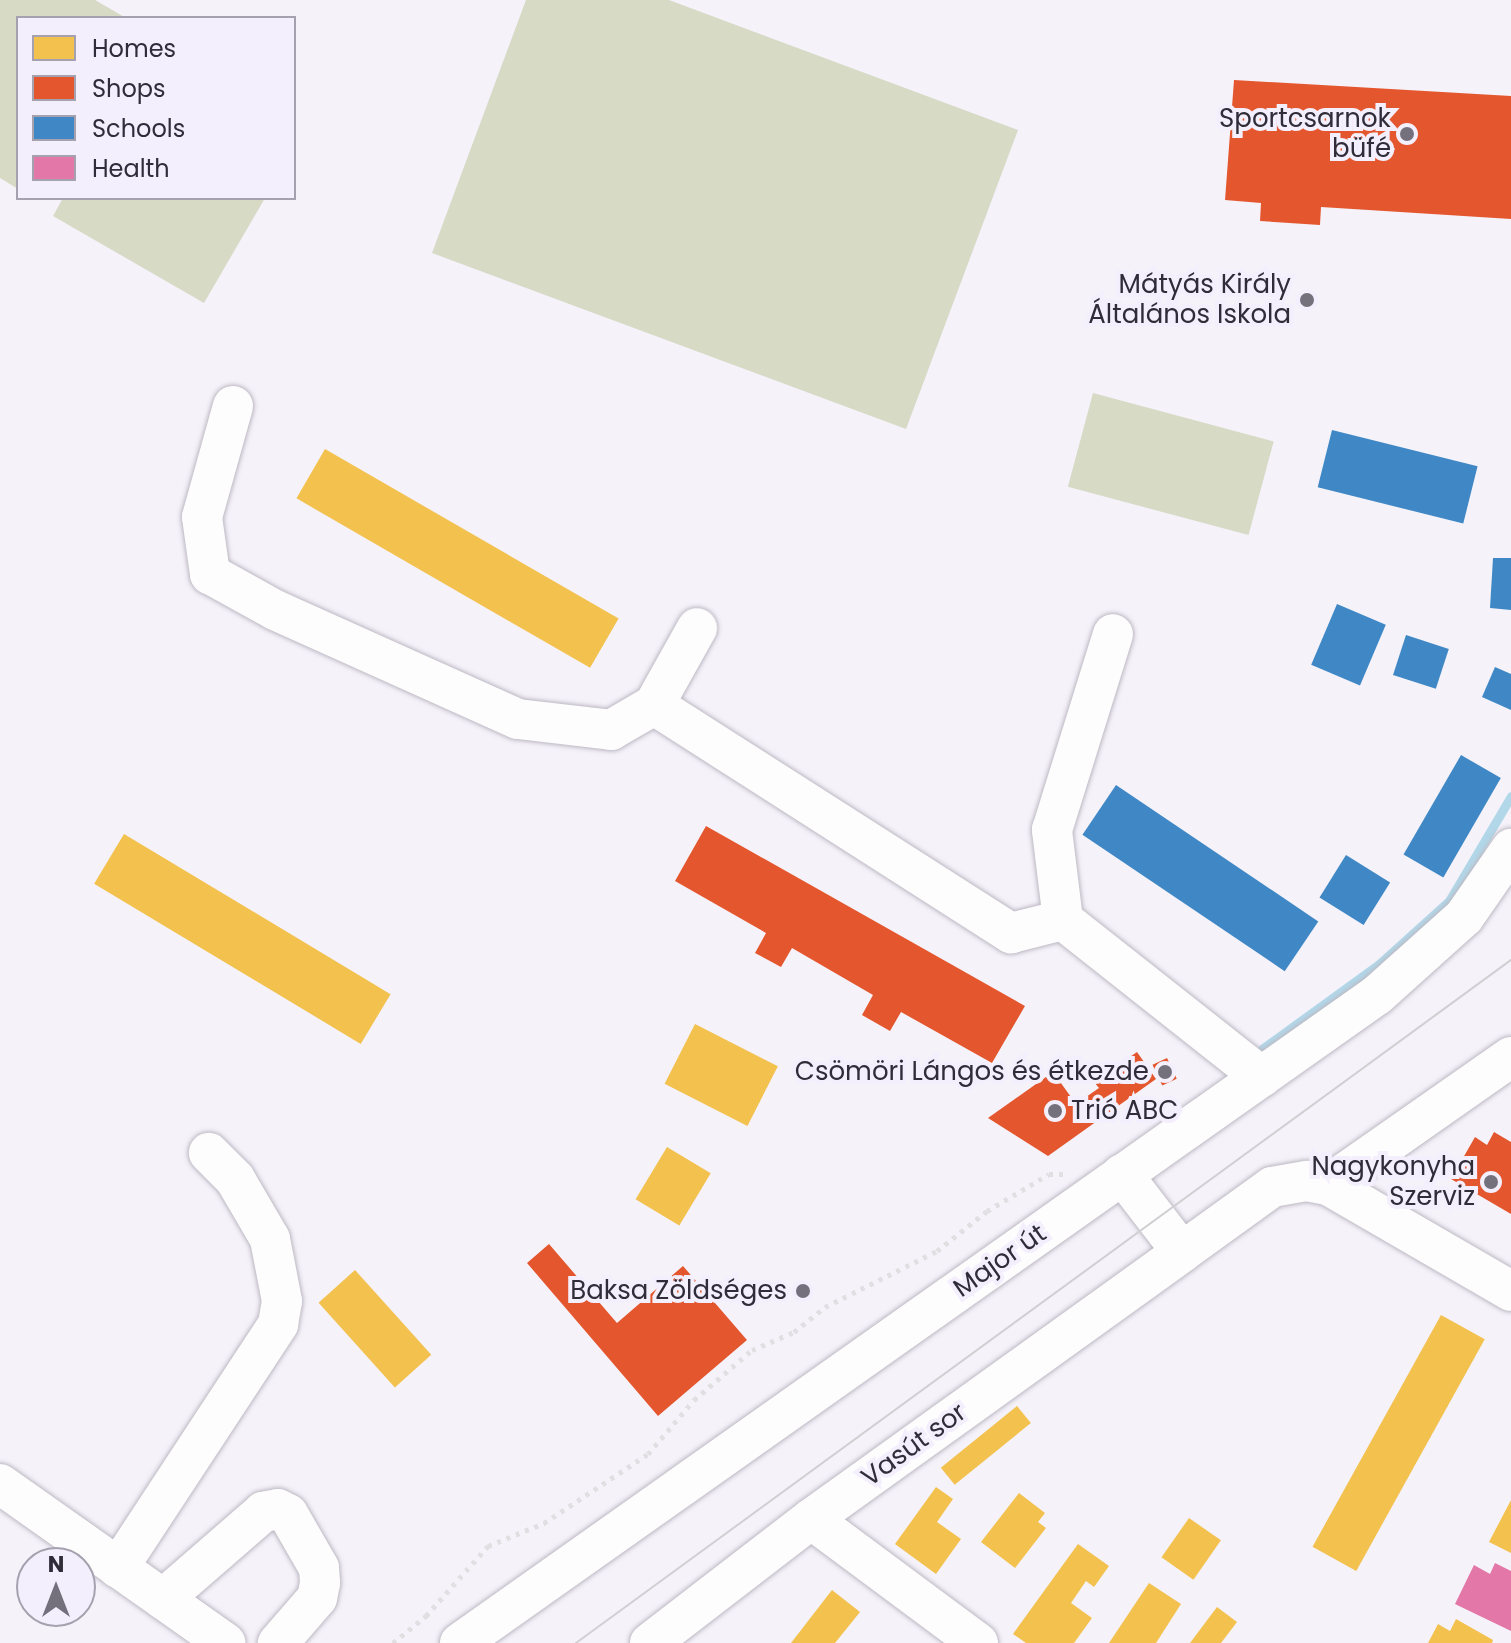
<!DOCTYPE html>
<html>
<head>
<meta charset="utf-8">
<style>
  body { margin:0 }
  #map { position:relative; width:1511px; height:1643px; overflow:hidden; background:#f5f2fa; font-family:Poppins,sans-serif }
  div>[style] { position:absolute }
  .green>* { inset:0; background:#d7dac5; transform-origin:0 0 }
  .homes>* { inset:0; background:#f2c14e; transform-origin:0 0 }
  .shops>* { inset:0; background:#e4572e; transform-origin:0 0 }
  .schools>* { inset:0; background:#3f88c5; transform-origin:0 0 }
  .health>* { inset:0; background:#e377a8 }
  .stream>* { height:9px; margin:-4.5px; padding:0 4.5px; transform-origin:4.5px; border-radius:4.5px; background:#b2d7e8 }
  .path>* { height:5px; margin-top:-2.5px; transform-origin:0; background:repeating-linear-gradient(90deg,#e0dfe1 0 4px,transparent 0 10px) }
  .roads { filter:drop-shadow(0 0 2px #bdb9c3) drop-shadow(0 0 2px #bdb9c3) }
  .minor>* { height:40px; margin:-20px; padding:0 20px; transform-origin:20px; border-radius:20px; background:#fefdfe }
  .tram>* { height:2px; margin:-1px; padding:0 1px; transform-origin:1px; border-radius:1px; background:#d0d0d2 }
  .dots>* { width:22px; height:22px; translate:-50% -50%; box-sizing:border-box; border:4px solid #f4effd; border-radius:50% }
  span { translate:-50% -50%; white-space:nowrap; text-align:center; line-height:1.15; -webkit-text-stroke:8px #f4effd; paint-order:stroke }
  .poi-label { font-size:26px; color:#302c38 }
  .right { translate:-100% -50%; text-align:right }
  .left { translate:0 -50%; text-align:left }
  .street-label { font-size:26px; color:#302c38 }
  .legend { position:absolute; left:16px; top:16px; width:280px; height:184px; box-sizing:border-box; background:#f4effd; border:2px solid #a6a1ae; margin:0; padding:10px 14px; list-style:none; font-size:24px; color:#302c38 }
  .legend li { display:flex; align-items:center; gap:16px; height:40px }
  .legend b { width:40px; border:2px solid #a6a1ae }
  .north { position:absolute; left:16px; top:1547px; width:80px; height:80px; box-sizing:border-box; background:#f4effd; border:2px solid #a6a1ae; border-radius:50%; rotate:0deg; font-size:22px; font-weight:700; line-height:32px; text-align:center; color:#302c38 }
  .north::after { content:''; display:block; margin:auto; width:28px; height:36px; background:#75717c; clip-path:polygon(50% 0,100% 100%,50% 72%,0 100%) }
</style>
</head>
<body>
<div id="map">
  <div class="green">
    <div style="clip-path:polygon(0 0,95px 0,126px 18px,18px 18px,18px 189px,0 178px)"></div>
    <div style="clip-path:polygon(526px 0,669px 0,1018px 130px,906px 429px,432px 253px)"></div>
    <div style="clip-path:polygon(63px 198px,265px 198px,204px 303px,53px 216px)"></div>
    <div style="left:1093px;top:393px;width:187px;height:97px;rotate:15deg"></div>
  </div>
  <div class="homes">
    <div style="left:325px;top:449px;width:339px;height:57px;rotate:30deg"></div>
    <div style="left:124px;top:834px;width:311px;height:58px;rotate:31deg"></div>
    <div style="left:695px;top:1024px;width:93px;height:67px;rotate:27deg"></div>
    <div style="left:667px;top:1147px;width:51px;height:61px;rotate:31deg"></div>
    <div style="left:355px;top:1270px;width:114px;height:49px;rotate:48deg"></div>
    <div style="left:1441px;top:1315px;width:50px;height:265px;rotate:29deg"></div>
    <div style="left:1017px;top:1406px;width:22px;height:98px;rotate:51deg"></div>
    <div style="clip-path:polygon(936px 1487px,953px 1499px,937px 1522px,961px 1539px,936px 1574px,895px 1544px)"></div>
    <div style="clip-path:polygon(1019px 1493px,1045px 1513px,1038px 1522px,1046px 1528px,1015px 1568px,981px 1542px)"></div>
    <div style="clip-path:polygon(1511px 1500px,1511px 1553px,1489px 1542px)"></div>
    <div style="left:1189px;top:1518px;width:39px;height:48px;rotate:35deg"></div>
    <div style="clip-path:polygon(1078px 1544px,1109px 1566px,1094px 1587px,1086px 1581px,1071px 1603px,1092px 1618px,1074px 1643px,1026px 1643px,1013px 1634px)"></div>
    <div style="clip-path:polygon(1149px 1583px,1181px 1604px,1156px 1643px,1109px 1643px)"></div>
    <div style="clip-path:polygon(832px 1590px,860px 1612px,835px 1643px,791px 1643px)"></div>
    <div style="clip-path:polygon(1217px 1607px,1237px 1622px,1221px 1643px,1190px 1643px)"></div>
    <div style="clip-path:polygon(1456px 1619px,1493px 1640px,1492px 1643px,1428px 1643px,1438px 1624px,1450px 1631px)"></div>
  </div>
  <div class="shops">
    <div style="clip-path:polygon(1234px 80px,1511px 96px,1511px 219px,1321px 207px,1320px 225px,1260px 221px,1261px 203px,1225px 200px)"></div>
    <div style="clip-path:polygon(706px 826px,1025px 1006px,992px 1063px,901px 1012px,890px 1031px,862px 1015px,873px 995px,792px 948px,781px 967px,755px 953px,766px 933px,675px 881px)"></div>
    <div style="clip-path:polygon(1137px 1052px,1156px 1079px,1048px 1156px,988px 1118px,1053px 1072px,1076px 1104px,1099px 1088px,1094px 1082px)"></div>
    <div style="left:1167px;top:1058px;width:23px;height:16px;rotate:65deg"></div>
    <div style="clip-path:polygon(1494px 1132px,1511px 1142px,1511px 1214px,1451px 1179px,1475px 1137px,1487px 1145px)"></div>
    <div style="clip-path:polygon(549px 1244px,617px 1323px,683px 1266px,747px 1340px,658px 1416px,527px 1263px)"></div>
  </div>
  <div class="schools">
    <div style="left:1332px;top:430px;width:150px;height:59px;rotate:14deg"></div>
    <div style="clip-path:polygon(1493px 558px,1511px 558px,1511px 610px,1490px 608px)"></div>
    <div style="left:1337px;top:604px;width:53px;height:66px;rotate:23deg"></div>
    <div style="left:1406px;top:635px;width:45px;height:42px;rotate:18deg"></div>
    <div style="clip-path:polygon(1495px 667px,1511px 674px,1511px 710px,1482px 697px)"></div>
    <div style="left:1461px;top:755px;width:46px;height:115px;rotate:30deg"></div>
    <div style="left:1116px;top:785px;width:244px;height:60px;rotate:34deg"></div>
    <div style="left:1346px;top:855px;width:52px;height:50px;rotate:32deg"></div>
  </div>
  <div class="health">
    <div style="clip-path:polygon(1495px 1563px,1511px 1571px,1511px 1631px,1455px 1604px,1474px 1565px,1490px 1574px)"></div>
  </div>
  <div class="stream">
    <div style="left:1262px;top:1049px;width:145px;rotate:-36deg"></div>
    <div style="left:1379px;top:964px;width:94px;rotate:-42deg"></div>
    <div style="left:1449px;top:901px;width:122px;rotate:-59.4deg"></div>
  </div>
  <div class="path">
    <div style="left:393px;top:1643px;width:43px;rotate:-39.3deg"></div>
    <div style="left:426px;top:1616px;width:94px;rotate:-48.5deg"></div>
    <div style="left:488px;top:1546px;width:61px;rotate:-22.3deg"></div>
    <div style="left:544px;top:1523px;width:125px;rotate:-33.6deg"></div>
    <div style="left:648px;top:1454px;width:71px;rotate:-49.6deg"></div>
    <div style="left:694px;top:1400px;width:77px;rotate:-40.8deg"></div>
    <div style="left:752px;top:1350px;width:46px;rotate:-23.2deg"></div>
    <div style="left:794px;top:1332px;width:40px;rotate:-39deg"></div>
    <div style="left:825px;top:1307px;width:125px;rotate:-26.6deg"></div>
    <div style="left:937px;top:1251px;width:64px;rotate:-38.7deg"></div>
    <div style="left:987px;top:1211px;width:72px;rotate:-30.8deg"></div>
    <div style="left:1049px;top:1174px;width:14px"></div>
  </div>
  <div class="roads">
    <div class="minor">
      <div style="left:233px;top:406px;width:115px;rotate:105.6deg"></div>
      <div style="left:202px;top:517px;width:58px;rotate:82deg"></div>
      <div style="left:210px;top:574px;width:74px;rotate:29deg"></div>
      <div style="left:275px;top:610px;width:266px;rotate:24.2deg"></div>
      <div style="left:518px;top:719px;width:94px;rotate:6.7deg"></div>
      <div style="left:611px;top:730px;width:50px;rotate:-30.2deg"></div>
      <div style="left:654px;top:705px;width:424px;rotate:32.6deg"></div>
      <div style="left:1011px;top:933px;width:54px;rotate:-14deg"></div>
      <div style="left:1063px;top:920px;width:253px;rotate:38.3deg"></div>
      <div style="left:654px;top:705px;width:88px;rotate:-60.8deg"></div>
      <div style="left:1063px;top:920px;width:91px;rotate:-97deg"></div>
      <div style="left:1052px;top:830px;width:205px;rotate:-72.7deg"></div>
      <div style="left:1122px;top:1174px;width:98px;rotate:52.4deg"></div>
      <div style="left:1182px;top:1252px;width:111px;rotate:-35.8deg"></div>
      <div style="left:1272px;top:1187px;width:36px;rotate:-10deg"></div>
      <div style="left:1307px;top:1181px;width:21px;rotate:11deg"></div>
      <div style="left:1328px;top:1185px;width:211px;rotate:30.1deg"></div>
      <div style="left:1328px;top:1185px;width:223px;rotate:-35deg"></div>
      <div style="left:0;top:1484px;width:276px;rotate:35.2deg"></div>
      <div style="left:811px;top:1519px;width:208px;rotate:36.6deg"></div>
      <div style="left:118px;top:1568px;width:292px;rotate:-56.7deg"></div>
      <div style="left:278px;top:1324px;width:23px;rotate:-80deg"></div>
      <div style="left:282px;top:1301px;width:63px;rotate:-101deg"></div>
      <div style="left:270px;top:1239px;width:69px;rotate:-120.3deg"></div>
      <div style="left:235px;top:1179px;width:37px;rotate:-135deg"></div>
      <div style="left:163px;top:1599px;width:133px;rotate:-41deg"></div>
      <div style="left:263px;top:1512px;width:15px;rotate:-11deg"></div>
      <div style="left:278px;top:1509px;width:11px;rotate:27deg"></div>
      <div style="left:288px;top:1514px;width:62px;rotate:60.1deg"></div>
      <div style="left:319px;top:1568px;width:15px;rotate:86deg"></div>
      <div style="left:320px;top:1583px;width:15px;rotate:101deg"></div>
      <div style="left:317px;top:1598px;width:60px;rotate:130.9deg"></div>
      <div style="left:460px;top:1643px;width:1123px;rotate:-35.25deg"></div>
      <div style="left:1377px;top:995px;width:117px;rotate:-41.9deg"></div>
      <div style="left:1464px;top:917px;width:83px;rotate:-55.3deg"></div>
      <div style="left:650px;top:1643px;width:203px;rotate:-37.6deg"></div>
      <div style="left:811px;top:1519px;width:457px;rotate:-35.7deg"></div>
    </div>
  </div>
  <div class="tram">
    <div style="left:576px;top:1643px;width:1158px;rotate:-36.15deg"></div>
  </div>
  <div class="dots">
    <div style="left:1407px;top:134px;background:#75717c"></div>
    <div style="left:1307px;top:300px;background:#75717c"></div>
    <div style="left:1165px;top:1072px;background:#75717c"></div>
    <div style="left:1055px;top:1111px;background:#75717c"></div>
    <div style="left:1491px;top:1182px;background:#75717c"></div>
    <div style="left:803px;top:1291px;background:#75717c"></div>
  </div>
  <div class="poi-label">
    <span class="right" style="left:1391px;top:134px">Sportcsarnok<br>büfé</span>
    <span class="right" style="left:1291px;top:300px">Mátyás Király<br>Általános Iskola</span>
    <span class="right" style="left:1149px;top:1072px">Csömöri Lángos és étkezde</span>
    <span class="left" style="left:1071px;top:1111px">Trió ABC</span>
    <span class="right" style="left:1475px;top:1182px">Nagykonyha<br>Szerviz</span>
    <span class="right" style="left:787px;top:1291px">Baksa Zöldséges</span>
  </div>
  <div class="street-label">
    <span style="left:1000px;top:1261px;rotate:-35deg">Major út</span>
    <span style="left:914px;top:1445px;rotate:-36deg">Vasút sor</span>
  </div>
  <ul class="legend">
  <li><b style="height:22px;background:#f2c14e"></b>Homes</li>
  <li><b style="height:22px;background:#e4572e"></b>Shops</li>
  <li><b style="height:22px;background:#3f88c5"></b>Schools</li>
  <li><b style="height:22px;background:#e377a8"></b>Health</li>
  </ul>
  <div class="north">N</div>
</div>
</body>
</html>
